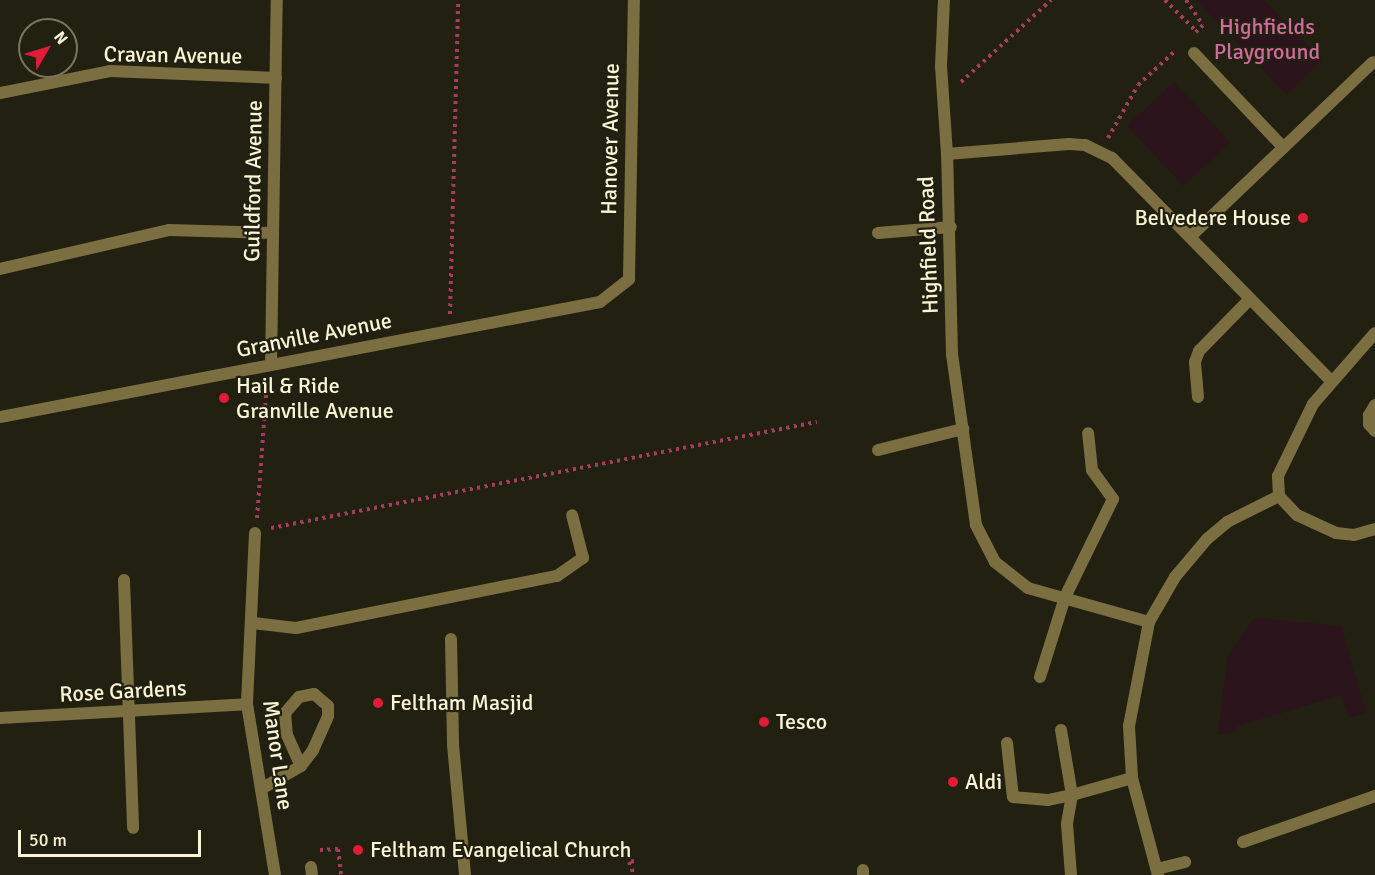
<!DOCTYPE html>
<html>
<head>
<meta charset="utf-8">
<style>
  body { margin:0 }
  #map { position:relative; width:1375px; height:875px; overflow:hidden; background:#222011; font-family:Signika,sans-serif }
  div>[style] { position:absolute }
  .green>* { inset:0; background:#2b141b; transform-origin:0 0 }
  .path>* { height:4px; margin-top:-2px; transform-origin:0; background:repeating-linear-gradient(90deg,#a73d5e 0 3px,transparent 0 7.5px) }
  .service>* { height:12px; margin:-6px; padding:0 6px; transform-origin:6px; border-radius:6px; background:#7b6f41 }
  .minor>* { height:12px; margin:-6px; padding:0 6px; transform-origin:6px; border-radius:6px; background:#7b6f41 }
  .dots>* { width:16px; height:16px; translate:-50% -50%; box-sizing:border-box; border:3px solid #222011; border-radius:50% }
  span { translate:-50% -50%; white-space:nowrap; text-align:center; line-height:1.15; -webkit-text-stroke:4.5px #222011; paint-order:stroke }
  .park-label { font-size:22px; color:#d26b9e }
  .street-label { font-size:22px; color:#faf5d6 }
  .poi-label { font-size:22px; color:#faf5d6 }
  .right { translate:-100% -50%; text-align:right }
  .left { translate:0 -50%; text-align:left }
  .north { position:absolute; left:18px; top:18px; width:60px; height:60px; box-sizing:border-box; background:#222011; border:2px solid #787560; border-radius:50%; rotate:52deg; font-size:16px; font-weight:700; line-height:24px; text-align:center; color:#faf5d6 }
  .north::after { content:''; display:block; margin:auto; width:21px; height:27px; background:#e21b38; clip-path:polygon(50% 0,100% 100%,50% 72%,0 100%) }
  .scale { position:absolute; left:18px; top:830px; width:183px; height:27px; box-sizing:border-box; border:3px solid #faf5d6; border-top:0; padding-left:8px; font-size:18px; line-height:21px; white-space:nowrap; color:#faf5d6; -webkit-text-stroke:4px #222011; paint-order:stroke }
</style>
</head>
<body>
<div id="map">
  <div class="green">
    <div style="clip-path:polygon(1196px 0,1264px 0,1322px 60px,1287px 95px)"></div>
    <div style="left:1174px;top:82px;width:82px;height:64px;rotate:47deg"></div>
    <div style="clip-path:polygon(1254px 618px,1341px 626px,1366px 713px,1349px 718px,1341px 695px,1237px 726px,1237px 731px,1218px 735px,1228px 656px)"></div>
  </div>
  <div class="path">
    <div style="left:1165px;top:0;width:44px;rotate:45deg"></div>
    <div style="left:1186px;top:0;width:30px;rotate:56deg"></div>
    <div style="left:1203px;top:25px;width:14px;rotate:135deg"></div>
    <div style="left:961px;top:82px;width:122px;rotate:-42.3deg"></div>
    <div style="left:1108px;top:138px;width:61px;rotate:-60.5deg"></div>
    <div style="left:1138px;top:85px;width:52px;rotate:-42.6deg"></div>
    <div style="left:450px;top:314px;width:314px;rotate:-88.5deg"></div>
    <div style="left:257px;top:518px;width:136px;rotate:-85.8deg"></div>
    <div style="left:271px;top:528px;width:556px;rotate:-10.99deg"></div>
    <div style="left:320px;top:850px;width:18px;rotate:-3deg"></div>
    <div style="left:338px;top:849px;width:26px;rotate:83deg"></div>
    <div style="left:634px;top:861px;width:5px;rotate:169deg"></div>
    <div style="left:629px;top:862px;width:14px;rotate:69deg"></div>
  </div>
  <div class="service">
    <div style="left:0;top:269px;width:173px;rotate:-13deg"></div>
    <div style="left:169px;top:230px;width:104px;rotate:1.7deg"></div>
    <div style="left:1198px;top:397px;width:35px;rotate:-95deg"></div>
    <div style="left:1195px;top:362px;width:12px;rotate:-70deg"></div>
    <div style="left:1199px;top:351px;width:71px;rotate:-45.6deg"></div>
    <div style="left:1375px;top:405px;width:12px;rotate:121deg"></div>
    <div style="left:1369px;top:415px;width:9px;rotate:90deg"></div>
    <div style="left:1369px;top:424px;width:9px;rotate:49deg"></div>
    <div style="left:878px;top:450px;width:88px;rotate:-13.9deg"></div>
    <div style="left:1279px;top:496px;width:26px;rotate:47deg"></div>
    <div style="left:1297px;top:515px;width:43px;rotate:24.8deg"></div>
    <div style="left:1336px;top:533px;width:18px;rotate:6deg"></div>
    <div style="left:1354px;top:535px;width:22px;rotate:-16deg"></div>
    <div style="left:124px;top:580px;width:248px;rotate:87.9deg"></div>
    <div style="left:451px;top:639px;width:106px;rotate:88.9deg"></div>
    <div style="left:453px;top:745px;width:131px;rotate:84.7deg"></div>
    <div style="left:1040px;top:677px;width:84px;rotate:-72.6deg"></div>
    <div style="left:1065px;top:597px;width:109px;rotate:-63.9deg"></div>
    <div style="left:1113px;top:499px;width:36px;rotate:-126deg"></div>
    <div style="left:1092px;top:470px;width:37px;rotate:-96deg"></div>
    <div style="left:1061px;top:730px;width:66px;rotate:80.4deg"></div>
    <div style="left:1072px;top:795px;width:62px;rotate:-15.8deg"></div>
    <div style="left:1007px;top:743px;width:54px;rotate:83.7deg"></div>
    <div style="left:1013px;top:797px;width:35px;rotate:5deg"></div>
    <div style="left:1048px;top:800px;width:25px;rotate:-12deg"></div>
    <div style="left:1072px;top:795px;width:29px;rotate:100deg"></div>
    <div style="left:1067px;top:824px;width:51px;rotate:85.5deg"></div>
    <div style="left:261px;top:789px;width:46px;rotate:-29.9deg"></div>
    <div style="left:301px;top:766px;width:20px;rotate:-53deg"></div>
    <div style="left:313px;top:750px;width:37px;rotate:-66deg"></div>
    <div style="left:328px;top:716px;width:10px;rotate:-90deg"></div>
    <div style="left:328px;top:706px;width:18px;rotate:-139deg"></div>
    <div style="left:314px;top:694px;width:15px;rotate:169deg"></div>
    <div style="left:299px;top:697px;width:21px;rotate:131deg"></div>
    <div style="left:285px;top:713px;width:22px;rotate:85deg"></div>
    <div style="left:287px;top:735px;width:34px;rotate:66deg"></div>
    <div style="left:1243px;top:842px;width:140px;rotate:-19.2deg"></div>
    <div style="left:311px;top:867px;width:8px;rotate:83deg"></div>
    <div style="left:1157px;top:869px;width:29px;rotate:-14deg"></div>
    <div style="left:863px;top:875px;width:5px;rotate:-90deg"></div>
  </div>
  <div class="minor">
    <div style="left:944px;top:0;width:66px;rotate:92.6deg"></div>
    <div style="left:941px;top:66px;width:88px;rotate:86.1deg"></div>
    <div style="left:1194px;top:53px;width:129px;rotate:46.6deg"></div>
    <div style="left:0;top:93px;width:112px;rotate:-11.3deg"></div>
    <div style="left:110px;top:71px;width:166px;rotate:2.4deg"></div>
    <div style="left:878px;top:233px;width:73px;rotate:-4.7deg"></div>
    <div style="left:1190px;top:237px;width:253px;rotate:-43.7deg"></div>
    <div style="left:271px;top:364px;width:364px;rotate:-89.1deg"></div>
    <div style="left:0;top:417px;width:611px;rotate:-10.85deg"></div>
    <div style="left:600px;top:302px;width:37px;rotate:-38deg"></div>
    <div style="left:629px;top:279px;width:279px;rotate:-89deg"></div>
    <div style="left:255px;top:533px;width:171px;rotate:92.7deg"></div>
    <div style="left:247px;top:704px;width:173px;rotate:80.7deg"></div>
    <div style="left:1149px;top:622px;width:126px;rotate:-164.3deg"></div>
    <div style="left:1028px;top:588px;width:42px;rotate:-141.8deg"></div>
    <div style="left:995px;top:562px;width:42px;rotate:-117.2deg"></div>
    <div style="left:976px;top:525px;width:173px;rotate:-98deg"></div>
    <div style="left:952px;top:354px;width:200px;rotate:-91.4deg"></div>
    <div style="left:947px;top:154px;width:122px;rotate:-4.7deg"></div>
    <div style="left:1069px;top:144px;width:16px;rotate:4deg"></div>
    <div style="left:1085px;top:145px;width:30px;rotate:26deg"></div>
    <div style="left:1112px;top:158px;width:311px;rotate:45.5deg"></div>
    <div style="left:253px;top:623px;width:43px;rotate:6.6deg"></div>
    <div style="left:296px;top:628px;width:266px;rotate:-11.3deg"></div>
    <div style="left:557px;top:576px;width:32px;rotate:-35deg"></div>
    <div style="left:583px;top:558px;width:44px;rotate:-104.3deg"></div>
    <div style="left:0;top:718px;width:247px;rotate:-3.2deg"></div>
    <div style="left:1158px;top:875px;width:100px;rotate:-105deg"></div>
    <div style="left:1132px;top:778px;width:52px;rotate:-93.3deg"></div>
    <div style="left:1129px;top:726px;width:106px;rotate:-79.1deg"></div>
    <div style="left:1149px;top:622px;width:52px;rotate:-60deg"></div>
    <div style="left:1175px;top:577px;width:50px;rotate:-49.9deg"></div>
    <div style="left:1207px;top:539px;width:26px;rotate:-40deg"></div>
    <div style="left:1227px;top:522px;width:58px;rotate:-26.6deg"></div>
    <div style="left:1279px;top:496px;width:20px;rotate:-93deg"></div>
    <div style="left:1278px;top:476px;width:80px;rotate:-64.1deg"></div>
    <div style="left:1313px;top:404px;width:94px;rotate:-48.9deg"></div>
  </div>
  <div class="dots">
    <div style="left:1303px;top:218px;background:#e21b38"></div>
    <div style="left:224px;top:398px;background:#e21b38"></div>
    <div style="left:378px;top:703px;background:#e21b38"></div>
    <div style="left:764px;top:722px;background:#e21b38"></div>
    <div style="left:953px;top:782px;background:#e21b38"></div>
    <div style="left:358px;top:850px;background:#e21b38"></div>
  </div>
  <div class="park-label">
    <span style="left:1267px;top:39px">Highfields<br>Playground</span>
  </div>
  <div class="street-label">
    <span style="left:173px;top:55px;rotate:1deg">Cravan Avenue</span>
    <span style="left:610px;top:139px;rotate:-89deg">Hanover Avenue</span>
    <span style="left:253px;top:181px;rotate:-89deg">Guildford Avenue</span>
    <span style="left:928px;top:245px;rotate:-92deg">Highfield Road</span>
    <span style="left:314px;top:335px;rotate:-11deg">Granville Avenue</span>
    <span style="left:123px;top:691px;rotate:-3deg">Rose Gardens</span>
    <span style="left:278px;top:755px;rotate:82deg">Manor Lane</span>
  </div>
  <div class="poi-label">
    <span class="right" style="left:1291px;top:218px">Belvedere House</span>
    <span class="left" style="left:236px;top:398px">Hail &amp; Ride<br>Granville Avenue</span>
    <span class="left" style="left:390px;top:703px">Feltham Masjid</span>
    <span class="left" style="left:776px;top:722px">Tesco</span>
    <span class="left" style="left:965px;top:782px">Aldi</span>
    <span class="left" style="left:370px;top:850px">Feltham Evangelical Church</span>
  </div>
  <div class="north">N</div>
  <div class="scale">50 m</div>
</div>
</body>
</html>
